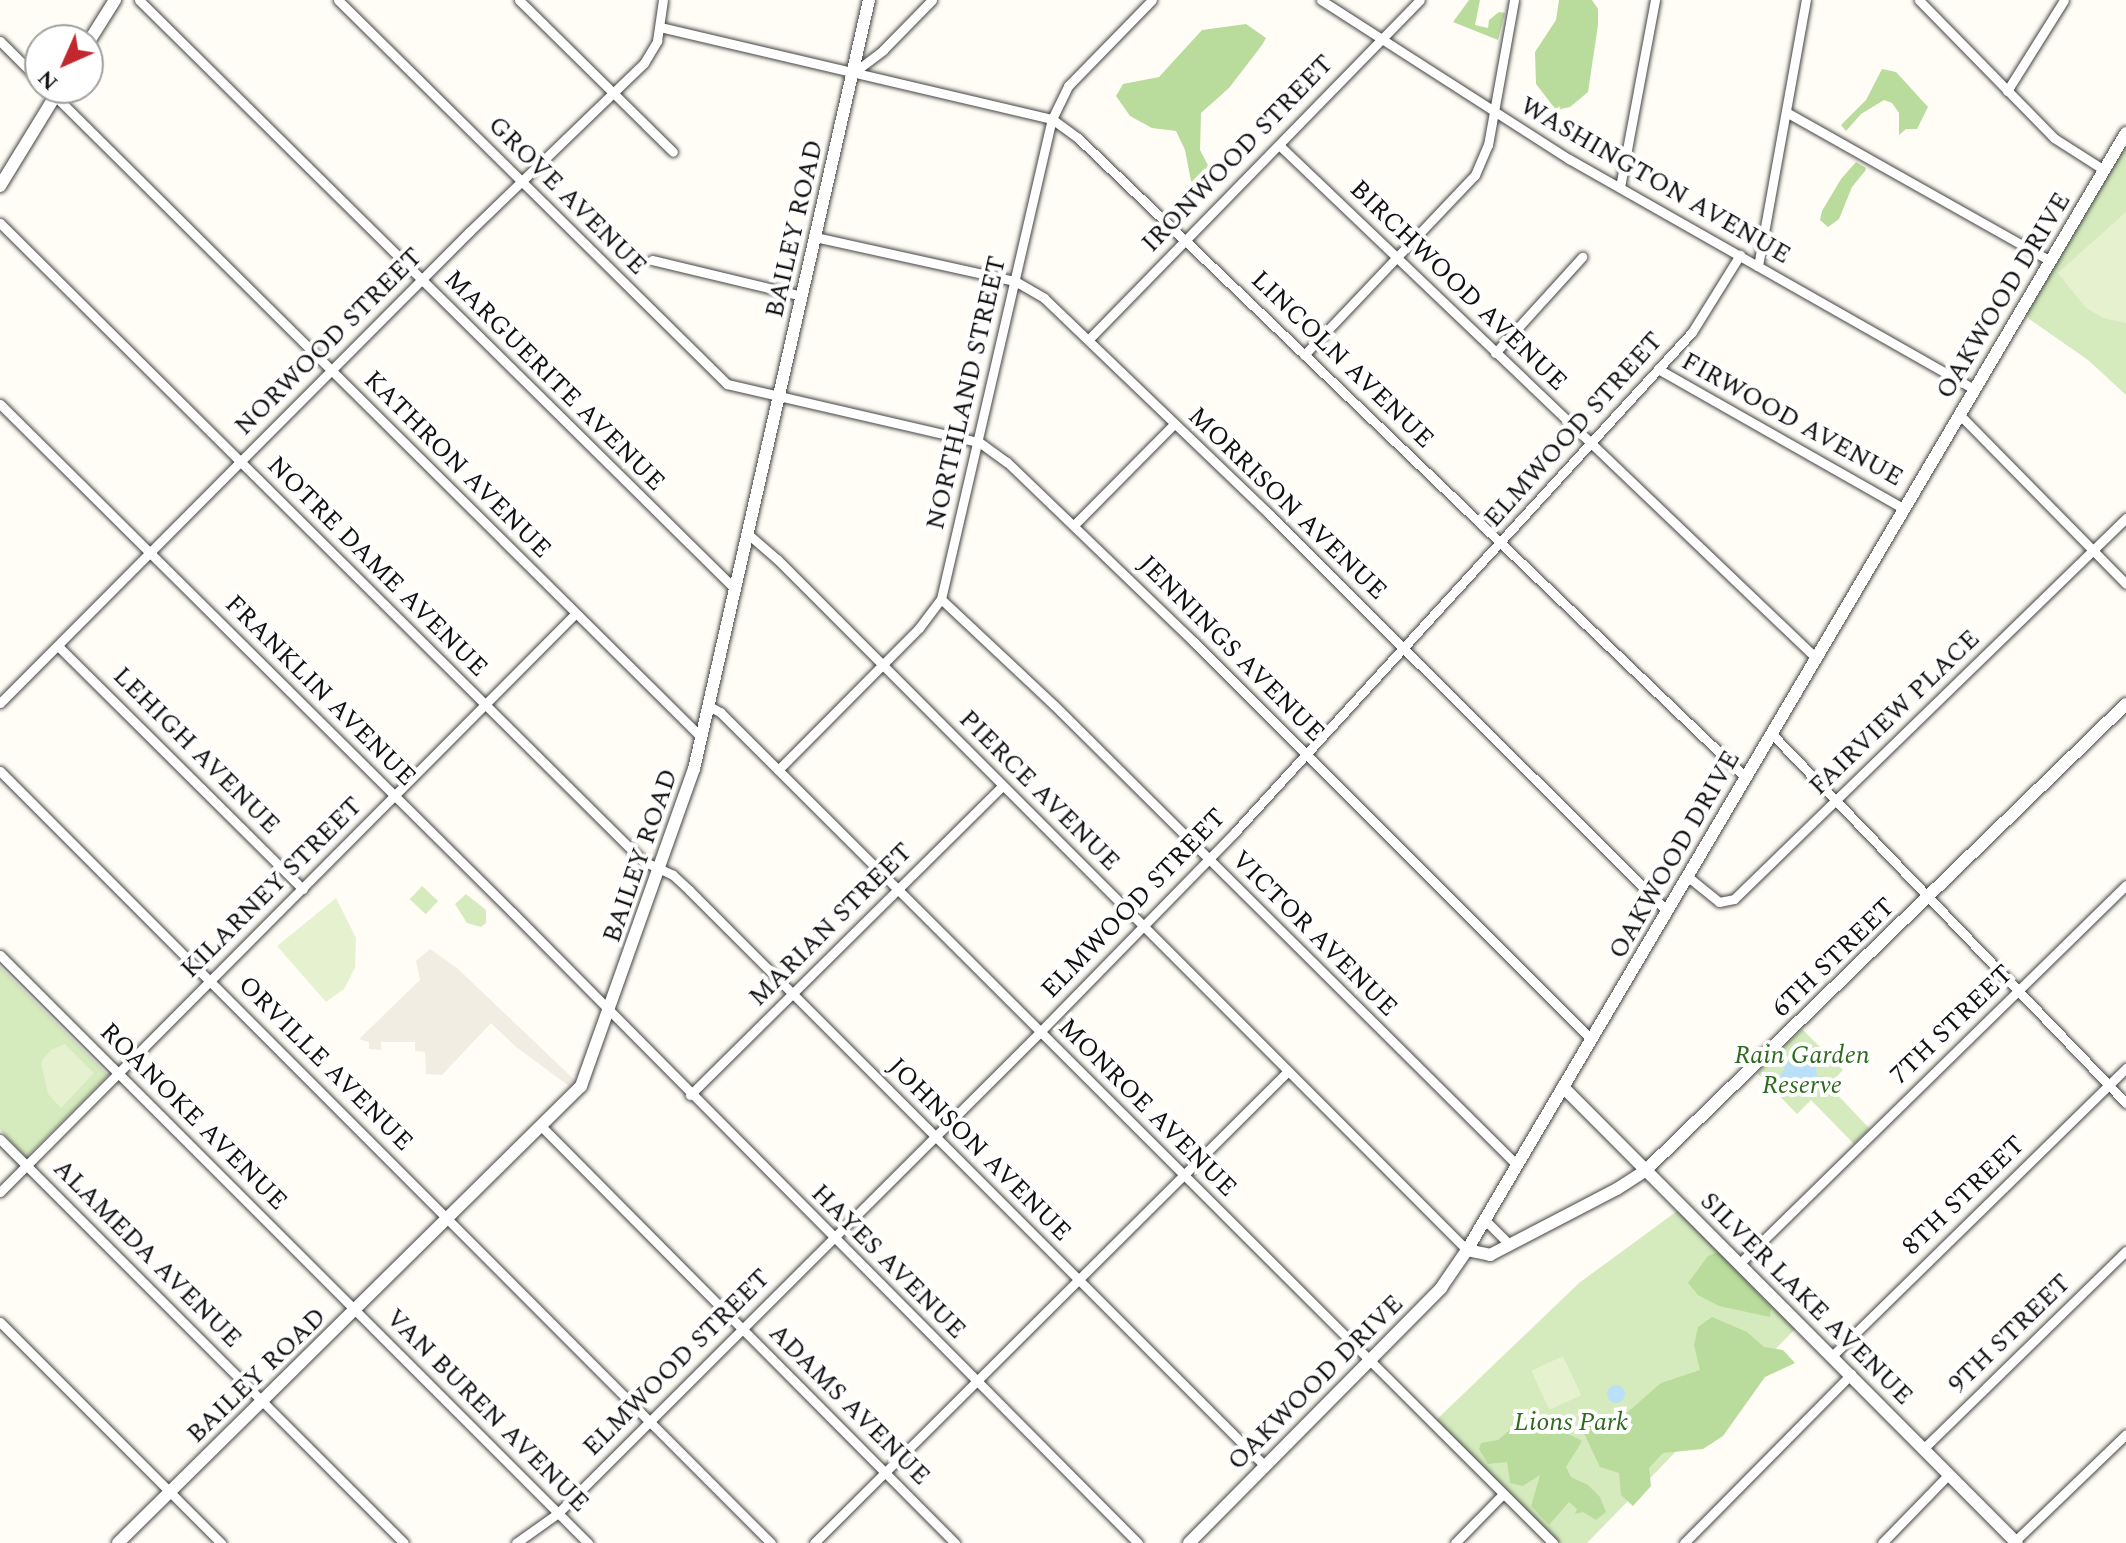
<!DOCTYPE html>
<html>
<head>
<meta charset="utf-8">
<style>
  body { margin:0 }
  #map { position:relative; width:2126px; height:1543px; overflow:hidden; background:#fffdf5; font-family:Spectral,serif }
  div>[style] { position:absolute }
  .green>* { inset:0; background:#d5ebbd; transform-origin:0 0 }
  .forest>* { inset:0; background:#b9dc9c }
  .pitch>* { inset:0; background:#e6f2cf; transform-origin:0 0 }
  .plaza>* { inset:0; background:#f1ede2 }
  .water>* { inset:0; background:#b9e0f7 }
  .round { border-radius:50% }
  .roads { filter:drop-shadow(0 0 2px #444) drop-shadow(0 0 2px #444) }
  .minor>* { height:9px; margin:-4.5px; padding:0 4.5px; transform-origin:4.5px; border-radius:4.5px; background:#fff }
  .tertiary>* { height:12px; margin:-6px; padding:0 6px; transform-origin:6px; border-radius:6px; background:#fff }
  span { translate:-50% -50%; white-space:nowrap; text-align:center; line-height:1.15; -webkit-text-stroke:8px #fff; paint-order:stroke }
  .street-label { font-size:26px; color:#111 }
  .park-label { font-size:26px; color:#2f6b1f; font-style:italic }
  .north { position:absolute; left:24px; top:24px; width:80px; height:80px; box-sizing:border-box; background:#fff; border:2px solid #a0a0a0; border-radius:50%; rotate:225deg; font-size:22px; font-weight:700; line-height:32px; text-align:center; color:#111 }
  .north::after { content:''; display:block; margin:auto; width:28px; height:36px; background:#c4262e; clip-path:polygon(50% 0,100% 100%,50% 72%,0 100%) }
</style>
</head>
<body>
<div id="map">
  <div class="green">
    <div style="clip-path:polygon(2126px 133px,2126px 395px,2088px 360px,2029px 319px,2023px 307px)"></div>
    <div style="left:422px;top:886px;width:22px;height:18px;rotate:43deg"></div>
    <div style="clip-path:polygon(466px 894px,486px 910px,486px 923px,481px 927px,467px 923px,455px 904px)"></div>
    <div style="clip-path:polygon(0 967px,108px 1075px,26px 1157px,0 1130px)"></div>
    <div style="clip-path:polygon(1802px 1029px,1843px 1070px,1828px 1085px,1870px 1129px,1854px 1144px,1811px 1100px,1797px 1114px,1757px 1073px)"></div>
    <div style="clip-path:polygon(1684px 1206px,1800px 1324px,1587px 1543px,1553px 1543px,1432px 1424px,1579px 1283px)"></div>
  </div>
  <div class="forest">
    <div style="clip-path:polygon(1469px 0,1480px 0,1475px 25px,1488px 28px,1489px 20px,1499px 12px,1505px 13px,1498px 40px,1453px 22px)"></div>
    <div style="clip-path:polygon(1559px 0,1592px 0,1598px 9px,1598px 25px,1588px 92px,1570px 107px,1556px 110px,1536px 84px,1535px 52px,1556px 20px)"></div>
    <div style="clip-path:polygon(1246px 24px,1266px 38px,1262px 45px,1229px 88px,1201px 113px,1200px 150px,1211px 171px,1207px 189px,1191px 181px,1185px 150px,1176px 131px,1152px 128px,1130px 116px,1116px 96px,1123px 84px,1159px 77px,1202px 30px)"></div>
    <div style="clip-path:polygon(1882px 69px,1896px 72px,1928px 107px,1917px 129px,1906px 129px,1899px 135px,1899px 113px,1892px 103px,1884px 100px,1861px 114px,1846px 131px,1841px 125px,1866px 100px)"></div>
    <div style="clip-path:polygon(1856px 162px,1866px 168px,1865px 171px,1852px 187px,1839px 219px,1828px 227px,1820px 220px,1822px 211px,1841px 179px)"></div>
    <div style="clip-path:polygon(1718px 1252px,1771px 1308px,1770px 1317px,1719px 1306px,1698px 1295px,1688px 1283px,1708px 1256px)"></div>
    <div style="clip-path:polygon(1712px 1317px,1747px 1332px,1764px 1347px,1783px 1350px,1795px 1363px,1765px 1377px,1723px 1436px,1703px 1449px,1663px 1453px,1649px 1468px,1651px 1486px,1633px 1506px,1621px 1495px,1619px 1473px,1600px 1467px,1580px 1425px,1614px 1424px,1661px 1383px,1700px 1370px,1694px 1345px,1698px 1327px)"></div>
    <div style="clip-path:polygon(1543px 1420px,1582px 1441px,1566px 1467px,1571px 1477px,1588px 1485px,1600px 1497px,1606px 1512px,1596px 1520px,1583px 1512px,1575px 1514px,1577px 1509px,1569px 1502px,1549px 1525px,1531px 1506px,1540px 1475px,1523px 1486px,1510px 1483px,1507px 1462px,1488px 1464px,1479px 1449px,1481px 1443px,1498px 1440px,1512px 1428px)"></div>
  </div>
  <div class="pitch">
    <div style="clip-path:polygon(2126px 212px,2126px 323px,2103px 318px,2085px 307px,2058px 273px)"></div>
    <div style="clip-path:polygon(336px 898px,356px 938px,355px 968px,344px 989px,326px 1002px,277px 946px)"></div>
    <div style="clip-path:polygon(65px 1044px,94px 1073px,61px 1108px,48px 1094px,41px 1062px,51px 1050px)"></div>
    <div style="left:1563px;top:1356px;width:43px;height:35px;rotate:65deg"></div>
  </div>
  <div class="plaza">
    <div style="clip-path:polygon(430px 949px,457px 968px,581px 1086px,577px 1092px,516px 1047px,491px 1023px,442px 1075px,426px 1074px,425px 1052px,415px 1051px,415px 1042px,381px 1042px,381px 1050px,369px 1049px,369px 1042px,359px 1039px,420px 980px,416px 961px)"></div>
  </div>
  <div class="water">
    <div style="clip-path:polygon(1803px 1055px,1816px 1065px,1818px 1093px,1813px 1097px,1791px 1095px,1779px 1078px,1788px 1062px)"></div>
    <div class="round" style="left:1607px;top:1385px;width:18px;height:18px"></div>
  </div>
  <div class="roads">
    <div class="minor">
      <div style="left:139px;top:0;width:838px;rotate:44.66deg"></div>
      <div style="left:338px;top:0;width:547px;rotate:44.63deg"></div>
      <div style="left:727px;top:384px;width:259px;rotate:13deg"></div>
      <div style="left:979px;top:442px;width:34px;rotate:36deg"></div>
      <div style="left:1007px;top:462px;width:260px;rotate:43.9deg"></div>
      <div style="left:1194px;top:642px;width:561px;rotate:45deg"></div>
      <div style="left:519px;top:0;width:216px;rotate:44.6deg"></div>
      <div style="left:1321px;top:0;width:295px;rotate:32.7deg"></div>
      <div style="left:1569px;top:159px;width:466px;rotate:29.6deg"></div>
      <div style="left:1919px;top:0;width:193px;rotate:45.6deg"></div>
      <div style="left:2054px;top:138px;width:59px;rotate:32.6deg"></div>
      <div style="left:660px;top:27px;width:403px;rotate:13.2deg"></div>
      <div style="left:1052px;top:119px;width:32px;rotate:36deg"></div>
      <div style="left:1078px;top:138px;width:925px;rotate:43.77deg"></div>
      <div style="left:0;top:41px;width:57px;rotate:45deg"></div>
      <div style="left:853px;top:73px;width:38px;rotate:-37deg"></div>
      <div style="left:883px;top:50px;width:70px;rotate:-45.6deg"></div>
      <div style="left:47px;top:88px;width:921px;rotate:44.78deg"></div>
      <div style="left:2007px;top:91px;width:107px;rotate:-57.9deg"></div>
      <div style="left:1786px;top:112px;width:303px;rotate:29.4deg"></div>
      <div style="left:1279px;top:145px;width:743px;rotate:43.69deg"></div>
      <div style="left:1620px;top:187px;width:190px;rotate:-79.4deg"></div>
      <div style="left:0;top:223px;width:906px;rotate:44.78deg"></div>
      <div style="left:643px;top:861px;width:33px;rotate:25deg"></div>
      <div style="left:673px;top:875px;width:22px;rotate:43deg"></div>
      <div style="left:689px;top:890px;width:815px;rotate:45deg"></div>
      <div style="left:815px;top:237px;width:205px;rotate:12.4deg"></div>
      <div style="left:1015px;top:281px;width:34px;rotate:30deg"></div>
      <div style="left:1044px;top:298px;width:313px;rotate:43.8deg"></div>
      <div style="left:1270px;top:515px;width:561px;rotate:44.93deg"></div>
      <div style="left:652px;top:260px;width:154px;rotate:13.5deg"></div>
      <div style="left:1758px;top:266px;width:270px;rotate:-79.8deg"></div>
      <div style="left:1088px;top:340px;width:475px;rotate:-45.7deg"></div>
      <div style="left:1495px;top:353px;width:130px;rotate:-47.8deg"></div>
      <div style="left:1304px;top:355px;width:248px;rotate:-46.5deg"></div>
      <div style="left:1475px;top:175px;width:33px;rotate:-67deg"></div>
      <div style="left:1488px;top:145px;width:147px;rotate:-79.8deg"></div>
      <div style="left:1658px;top:369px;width:282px;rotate:29.6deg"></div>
      <div style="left:0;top:404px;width:721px;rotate:44.78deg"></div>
      <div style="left:512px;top:912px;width:889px;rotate:45.23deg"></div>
      <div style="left:1959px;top:414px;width:238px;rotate:45.5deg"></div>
      <div style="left:1074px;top:525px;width:142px;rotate:-45.3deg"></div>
      <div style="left:748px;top:534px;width:38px;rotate:41deg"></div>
      <div style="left:777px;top:559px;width:977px;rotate:45.04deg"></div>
      <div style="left:941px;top:599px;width:155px;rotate:43.2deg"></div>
      <div style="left:1054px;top:705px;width:653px;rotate:44.81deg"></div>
      <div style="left:58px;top:646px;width:345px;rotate:44.8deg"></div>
      <div style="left:0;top:703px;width:665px;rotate:-45.12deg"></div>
      <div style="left:469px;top:232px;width:243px;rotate:-44deg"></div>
      <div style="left:644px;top:63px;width:26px;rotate:-59deg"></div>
      <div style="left:657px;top:41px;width:41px;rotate:-81.7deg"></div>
      <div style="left:709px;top:706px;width:13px;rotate:29deg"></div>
      <div style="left:720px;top:712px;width:1177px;rotate:44.93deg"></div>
      <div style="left:1771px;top:733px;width:513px;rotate:46.19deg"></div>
      <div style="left:778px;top:770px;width:200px;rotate:-45.2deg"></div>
      <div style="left:919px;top:628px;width:36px;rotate:-53deg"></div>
      <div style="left:941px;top:599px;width:493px;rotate:-77deg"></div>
      <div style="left:1052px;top:119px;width:37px;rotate:-64deg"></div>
      <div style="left:1068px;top:86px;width:120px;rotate:-45.7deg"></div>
      <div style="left:0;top:771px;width:1091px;rotate:45.04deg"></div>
      <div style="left:1687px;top:876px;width:41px;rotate:39.1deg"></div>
      <div style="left:1719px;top:902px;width:15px;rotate:-11deg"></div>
      <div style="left:1734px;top:899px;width:547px;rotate:-44.18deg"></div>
      <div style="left:0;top:955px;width:832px;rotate:45deg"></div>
      <div style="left:690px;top:1095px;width:439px;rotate:-44.7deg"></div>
      <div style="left:543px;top:1128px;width:585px;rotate:45.21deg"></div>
      <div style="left:0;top:1139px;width:571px;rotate:45deg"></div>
      <div style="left:0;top:1192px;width:815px;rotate:-45.15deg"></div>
      <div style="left:1485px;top:1220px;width:35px;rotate:45deg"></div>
      <div style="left:1740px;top:1263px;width:540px;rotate:-44.4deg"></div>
      <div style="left:0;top:1322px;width:313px;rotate:45deg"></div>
      <div style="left:1832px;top:1356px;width:412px;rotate:-44.4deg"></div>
      <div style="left:1924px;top:1448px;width:282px;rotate:-44.3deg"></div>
      <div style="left:2015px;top:1541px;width:154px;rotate:-43.9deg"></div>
      <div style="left:516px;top:1543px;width:52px;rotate:-35.5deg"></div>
      <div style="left:558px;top:1513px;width:681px;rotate:-44.94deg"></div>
      <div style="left:1040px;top:1032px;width:279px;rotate:-45.7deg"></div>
      <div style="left:1235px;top:832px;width:677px;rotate:-47.57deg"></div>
      <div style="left:1692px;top:332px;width:91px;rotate:-58.1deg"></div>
      <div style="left:814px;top:1543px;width:669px;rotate:-44.88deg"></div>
      <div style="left:1455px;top:1543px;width:67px;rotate:-45.6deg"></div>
      <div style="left:1684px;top:1543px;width:238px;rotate:-45.3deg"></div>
      <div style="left:1882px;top:1543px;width:96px;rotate:-45.8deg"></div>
    </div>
    <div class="tertiary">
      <div style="left:88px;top:43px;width:51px;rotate:-57.9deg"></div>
      <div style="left:0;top:186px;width:115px;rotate:-58.5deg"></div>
      <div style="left:1563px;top:1087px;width:643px;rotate:45.13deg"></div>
      <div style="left:1467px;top:1250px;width:24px;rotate:12deg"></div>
      <div style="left:1490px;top:1255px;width:143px;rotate:-27.5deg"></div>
      <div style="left:1617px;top:1189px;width:35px;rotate:-33deg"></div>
      <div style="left:1646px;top:1170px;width:669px;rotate:-44.15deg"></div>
      <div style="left:118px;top:1543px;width:651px;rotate:-44.63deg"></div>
      <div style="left:581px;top:1086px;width:337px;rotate:-70.4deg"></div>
      <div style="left:694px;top:769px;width:789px;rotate:-77.18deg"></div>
      <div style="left:1189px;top:1543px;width:359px;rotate:-45.3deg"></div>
      <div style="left:1441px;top:1288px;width:46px;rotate:-55.6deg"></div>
      <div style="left:1467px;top:1250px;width:1297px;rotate:-59.46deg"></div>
    </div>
  </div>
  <div class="street-label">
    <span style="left:1238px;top:154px;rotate:-46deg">IRONWOOD STREET</span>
    <span style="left:1655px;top:181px;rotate:30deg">WASHINGTON AVENUE</span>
    <span style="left:567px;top:196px;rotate:45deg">GROVE AVENUE</span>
    <span style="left:795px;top:229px;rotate:-77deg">BAILEY ROAD</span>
    <span style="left:1458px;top:286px;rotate:44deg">BIRCHWOOD AVENUE</span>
    <span style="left:2004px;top:296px;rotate:-59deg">OAKWOOD DRIVE</span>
    <span style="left:329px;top:342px;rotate:-45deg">NORWOOD STREET</span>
    <span style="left:1342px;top:360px;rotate:44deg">LINCOLN AVENUE</span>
    <span style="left:554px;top:381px;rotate:45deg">MARGUERITE AVENUE</span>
    <span style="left:967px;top:393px;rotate:-77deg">NORTHLAND STREET</span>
    <span style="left:1792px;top:420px;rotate:29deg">FIRWOOD AVENUE</span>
    <span style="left:1574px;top:430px;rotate:-48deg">ELMWOOD STREET</span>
    <span style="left:457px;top:465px;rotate:45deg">KATHRON AVENUE</span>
    <span style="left:1287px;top:504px;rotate:44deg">MORRISON AVENUE</span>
    <span style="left:377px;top:567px;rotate:45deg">NOTRE DAME AVENUE</span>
    <span style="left:1231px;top:649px;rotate:45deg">JENNINGS AVENUE</span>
    <span style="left:320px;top:691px;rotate:45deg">FRANKLIN AVENUE</span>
    <span style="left:1895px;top:713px;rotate:-44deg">FAIRVIEW PLACE</span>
    <span style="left:196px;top:751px;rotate:45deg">LEHIGH AVENUE</span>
    <span style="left:1039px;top:791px;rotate:45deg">PIERCE AVENUE</span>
    <span style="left:1675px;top:855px;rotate:-60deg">OAKWOOD DRIVE</span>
    <span style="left:641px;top:856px;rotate:-71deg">BAILEY ROAD</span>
    <span style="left:272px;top:888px;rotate:-45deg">KILARNEY STREET</span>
    <span style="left:1134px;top:904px;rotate:-46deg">ELMWOOD STREET</span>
    <span style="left:831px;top:925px;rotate:-45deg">MARIAN STREET</span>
    <span style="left:1314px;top:934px;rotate:45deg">VICTOR AVENUE</span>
    <span style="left:1834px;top:958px;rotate:-44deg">6TH STREET</span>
    <span style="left:1952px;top:1025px;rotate:-44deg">7TH STREET</span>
    <span style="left:325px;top:1064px;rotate:45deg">ORVILLE AVENUE</span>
    <span style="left:1147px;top:1108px;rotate:45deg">MONROE AVENUE</span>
    <span style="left:193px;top:1117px;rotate:45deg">ROANOKE AVENUE</span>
    <span style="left:979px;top:1150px;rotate:45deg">JOHNSON AVENUE</span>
    <span style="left:1964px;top:1196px;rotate:-44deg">8TH STREET</span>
    <span style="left:147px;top:1254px;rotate:45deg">ALAMEDA AVENUE</span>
    <span style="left:888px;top:1262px;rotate:45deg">HAYES AVENUE</span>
    <span style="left:1806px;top:1299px;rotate:45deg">SILVER LAKE AVENUE</span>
    <span style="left:2010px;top:1334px;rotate:-44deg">9TH STREET</span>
    <span style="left:677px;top:1363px;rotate:-45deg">ELMWOOD STREET</span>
    <span style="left:257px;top:1376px;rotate:-44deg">BAILEY ROAD</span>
    <span style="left:1316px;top:1383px;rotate:-45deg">OAKWOOD DRIVE</span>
    <span style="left:849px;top:1405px;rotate:45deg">ADAMS AVENUE</span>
    <span style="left:487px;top:1411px;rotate:45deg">VAN BUREN AVENUE</span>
  </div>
  <div class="park-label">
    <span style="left:1802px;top:1071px">Rain Garden<br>Reserve</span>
    <span style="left:1571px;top:1423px">Lions Park</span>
  </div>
  <div class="north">N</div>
</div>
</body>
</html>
